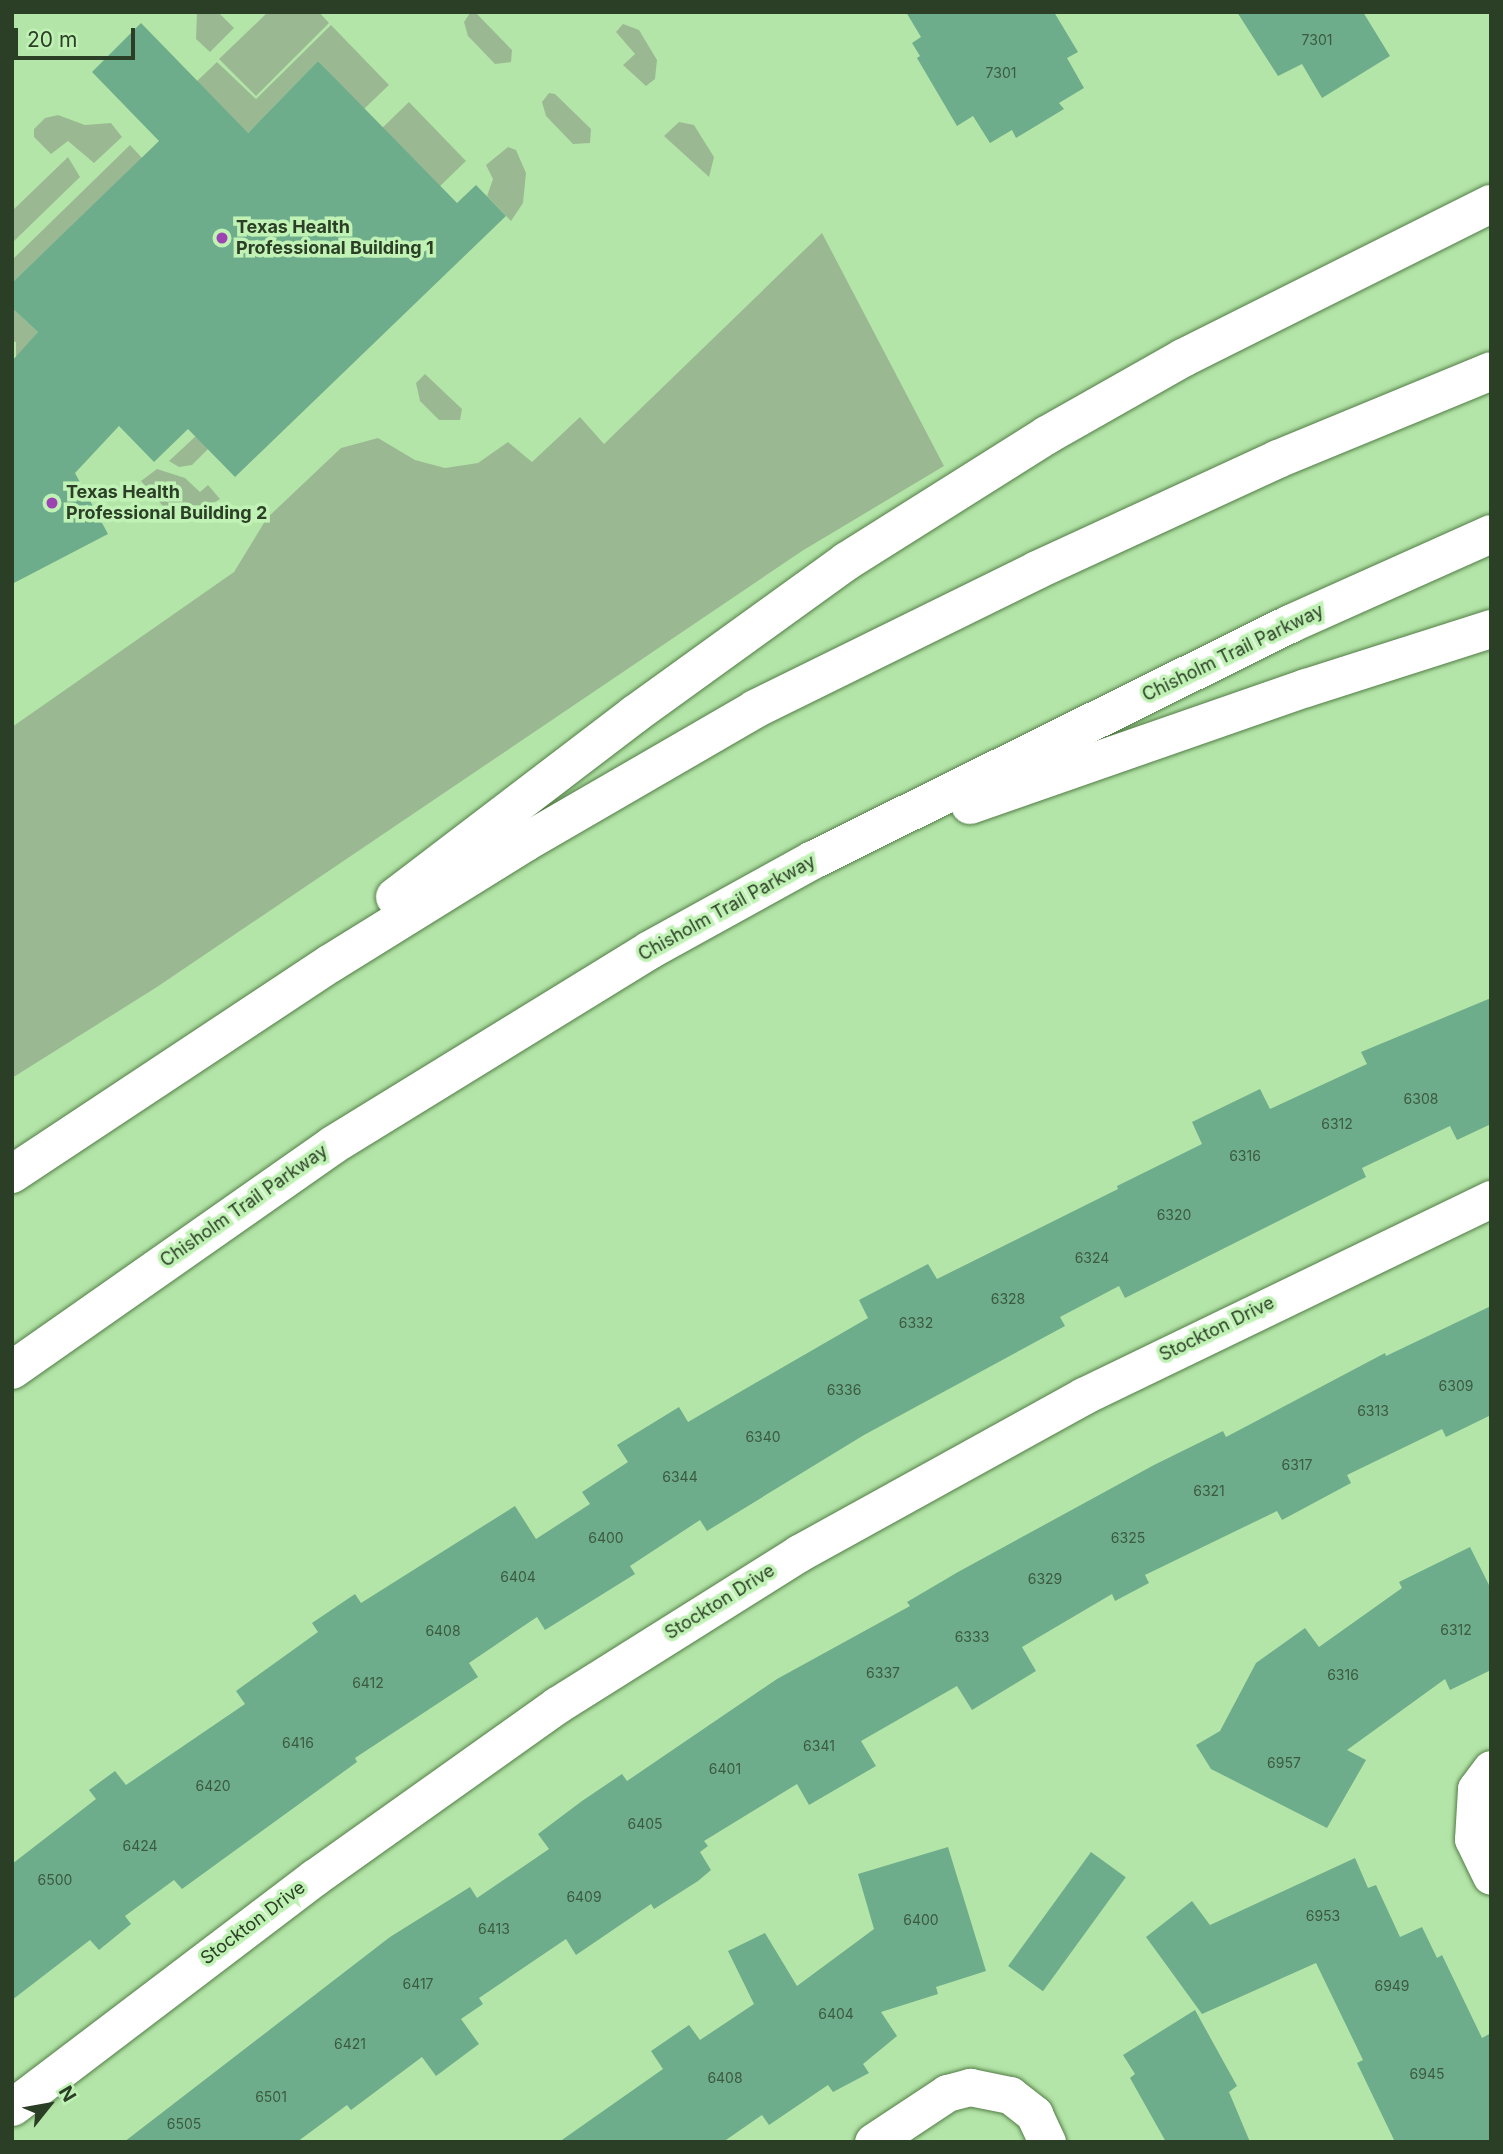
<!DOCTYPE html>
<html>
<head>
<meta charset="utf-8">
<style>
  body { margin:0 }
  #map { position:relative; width:1503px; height:2154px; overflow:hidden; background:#b4e5a8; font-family:Inter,sans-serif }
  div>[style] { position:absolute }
  .green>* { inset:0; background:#9ab992; transform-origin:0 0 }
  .building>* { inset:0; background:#6dad8b; transform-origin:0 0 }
  .roads { filter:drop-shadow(0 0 2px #527d46) drop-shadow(0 0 2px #527d46) }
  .street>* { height:37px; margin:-18.5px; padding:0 18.5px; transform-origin:18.5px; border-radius:18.5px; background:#fff }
  .highway>* { height:38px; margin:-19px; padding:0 19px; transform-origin:19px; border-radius:19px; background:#fff }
  .dots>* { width:19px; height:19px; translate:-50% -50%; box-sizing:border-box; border:4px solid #c1f2b5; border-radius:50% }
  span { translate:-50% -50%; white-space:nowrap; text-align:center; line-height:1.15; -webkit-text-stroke:7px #c1f2b5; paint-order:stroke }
  .number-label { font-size:14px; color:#3c5a3f }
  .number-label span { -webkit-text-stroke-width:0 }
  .poi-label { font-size:18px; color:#2b3e26; font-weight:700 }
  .left { translate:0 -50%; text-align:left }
  .street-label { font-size:18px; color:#2b3e26 }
  .frame { position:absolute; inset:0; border:14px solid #2b3e26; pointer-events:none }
  .north { position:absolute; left:14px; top:2070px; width:70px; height:70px; -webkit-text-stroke:5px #c1f2b5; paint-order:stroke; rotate:59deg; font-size:19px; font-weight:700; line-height:28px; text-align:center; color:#2b3e26 }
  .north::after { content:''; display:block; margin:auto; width:24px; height:32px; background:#2b3e26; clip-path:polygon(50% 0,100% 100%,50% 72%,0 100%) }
  .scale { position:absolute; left:14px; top:28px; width:121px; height:32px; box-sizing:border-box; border:4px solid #2b3e26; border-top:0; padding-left:9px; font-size:21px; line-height:24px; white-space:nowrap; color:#2b3e26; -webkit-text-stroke:5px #c1f2b5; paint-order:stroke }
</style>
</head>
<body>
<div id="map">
  <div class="green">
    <div style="clip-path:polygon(197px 12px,218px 12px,234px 28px,210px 52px,196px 39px)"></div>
    <div style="clip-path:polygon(268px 12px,319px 12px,329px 23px,256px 96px,219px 59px)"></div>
    <div style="clip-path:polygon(470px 13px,477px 14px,512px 50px,511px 62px,495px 64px,468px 36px,464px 22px)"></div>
    <div style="clip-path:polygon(623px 24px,639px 30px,657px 60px,655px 79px,646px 86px,623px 65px,635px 54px,616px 32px)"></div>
    <div style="clip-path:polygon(331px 25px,389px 85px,364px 109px,318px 61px,241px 140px,197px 81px,217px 62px,256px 99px)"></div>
    <div style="clip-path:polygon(549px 93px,555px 94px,591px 129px,590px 143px,573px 144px,546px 116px,542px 102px)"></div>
    <div style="left:409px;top:102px;width:82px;height:37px;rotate:46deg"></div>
    <div style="clip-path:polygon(58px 115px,85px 125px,111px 123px,122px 137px,94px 163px,68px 141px,51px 154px,34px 137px,34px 129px,45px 118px)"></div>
    <div style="clip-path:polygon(679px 122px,694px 125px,714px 157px,709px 177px,664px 136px)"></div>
    <div style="clip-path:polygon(130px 145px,143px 159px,12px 283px,12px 260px)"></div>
    <div style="clip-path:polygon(508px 147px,516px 150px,526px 173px,523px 203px,511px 221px,487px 196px,493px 179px,486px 165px)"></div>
    <div style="clip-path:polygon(68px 157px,80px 177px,12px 243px,12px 211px)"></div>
    <div style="clip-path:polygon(822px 233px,944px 466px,802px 551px,157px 987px,12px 1078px,12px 727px,234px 572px,267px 518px,341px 448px,378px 438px,415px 460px,445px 468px,478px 463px,508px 442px,532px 462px,580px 417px,604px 444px)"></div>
    <div style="clip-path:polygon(12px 308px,38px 332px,16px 359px,16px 342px,12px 341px)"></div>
    <div style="clip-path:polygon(425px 374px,462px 409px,460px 420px,439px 420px,420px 401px,416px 383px)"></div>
    <div style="clip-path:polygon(198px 434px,208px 449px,192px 465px,179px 467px,169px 461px)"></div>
    <div style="clip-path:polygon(157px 469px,185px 478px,200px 492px,208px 485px,220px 499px,190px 517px,170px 514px,141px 481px)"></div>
  </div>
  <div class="building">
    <div style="clip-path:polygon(906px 12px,1054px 12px,1078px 52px,1067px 58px,1084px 88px,1059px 103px,1064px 109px,1016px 138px,1012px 130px,990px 143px,973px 116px,957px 126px,917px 58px,920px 56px,912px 43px,921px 37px)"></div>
    <div style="clip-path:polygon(1237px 12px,1363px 12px,1390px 56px,1322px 98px,1302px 64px,1278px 76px)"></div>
    <div style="clip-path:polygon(141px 23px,248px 133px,318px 61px,457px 203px,476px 185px,506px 216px,235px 477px,188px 429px,154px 462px,119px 426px,75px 473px,108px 534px,12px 584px,12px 361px,38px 332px,12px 308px,12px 283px,159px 141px,92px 72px)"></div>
    <div style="clip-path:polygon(1491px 998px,1491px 1124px,1457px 1140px,1450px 1126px,1362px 1168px,1366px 1177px,1125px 1298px,1119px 1286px,1060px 1317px,1065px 1326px,864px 1435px,707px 1531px,700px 1520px,630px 1566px,635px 1574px,545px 1630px,537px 1617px,469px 1663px,478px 1677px,355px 1758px,357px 1762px,182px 1889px,174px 1880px,125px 1916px,131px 1924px,99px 1950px,90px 1940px,12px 2000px,12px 1864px,96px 1799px,89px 1790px,115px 1771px,126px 1785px,245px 1704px,236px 1691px,318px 1632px,312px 1623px,355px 1594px,361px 1603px,515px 1506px,536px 1539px,590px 1504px,582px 1492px,628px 1462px,617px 1445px,679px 1407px,688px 1422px,868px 1318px,859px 1300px,928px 1264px,937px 1279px,1118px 1189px,1117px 1186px,1202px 1144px,1192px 1122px,1260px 1089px,1270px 1109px,1367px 1064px,1361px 1052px)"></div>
    <div style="clip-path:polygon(1491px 1306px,1491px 1415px,1446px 1437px,1442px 1429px,1347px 1475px,1351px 1483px,1282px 1520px,1277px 1511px,1145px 1575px,1149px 1583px,1115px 1601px,1112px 1594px,1022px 1647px,1036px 1671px,972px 1710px,957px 1686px,861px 1741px,876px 1766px,809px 1805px,797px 1784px,704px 1841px,708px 1846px,700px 1852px,711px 1870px,698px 1881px,654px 1909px,651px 1904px,576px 1955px,566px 1939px,479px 1998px,483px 2004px,461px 2019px,479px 2044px,436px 2076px,422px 2057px,351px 2110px,347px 2105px,297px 2142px,124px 2142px,390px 1937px,470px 1887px,477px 1898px,549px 1849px,538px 1834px,582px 1801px,622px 1774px,627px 1781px,777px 1679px,910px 1606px,907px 1602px,958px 1572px,1154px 1465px,1223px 1431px,1226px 1437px,1385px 1353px,1386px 1356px)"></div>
    <div style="clip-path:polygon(1470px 1547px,1491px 1589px,1491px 1670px,1450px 1690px,1445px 1679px,1347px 1750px,1366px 1760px,1327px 1828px,1211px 1769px,1196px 1745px,1220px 1731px,1256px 1663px,1305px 1628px,1319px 1647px,1402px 1588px,1399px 1582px)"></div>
    <div style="clip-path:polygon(948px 1847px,986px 1971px,936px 1987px,938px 1994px,881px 2012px,897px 2036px,863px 2064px,869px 2073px,833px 2092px,828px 2085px,769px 2125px,762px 2115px,723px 2142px,559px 2142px,663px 2069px,651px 2051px,689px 2025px,700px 2040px,754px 2004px,728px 1951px,765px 1933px,797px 1986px,874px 1929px,858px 1874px)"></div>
    <div style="left:1091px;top:1852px;width:43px;height:141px;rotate:36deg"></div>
    <div style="clip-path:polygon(1355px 1858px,1368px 1888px,1376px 1885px,1400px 1937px,1422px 1927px,1437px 1958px,1442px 1955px,1482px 2038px,1491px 2033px,1491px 2142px,1395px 2142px,1357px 2063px,1363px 2060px,1316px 1963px,1202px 2014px,1146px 1937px,1192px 1901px,1210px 1925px)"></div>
    <div style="clip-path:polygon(1195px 2010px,1237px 2086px,1229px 2092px,1250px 2142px,1166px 2142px,1130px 2078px,1135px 2074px,1123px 2055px)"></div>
  </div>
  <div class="roads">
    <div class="street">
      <div style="left:1491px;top:1769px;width:25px;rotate:127deg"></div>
      <div style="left:1476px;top:1789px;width:50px;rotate:93.4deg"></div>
      <div style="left:1473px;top:1839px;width:41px;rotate:64.1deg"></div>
      <div style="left:12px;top:2107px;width:380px;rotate:-37.2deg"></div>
      <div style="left:315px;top:1877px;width:297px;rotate:-35.4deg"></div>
      <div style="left:557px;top:1705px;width:286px;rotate:-32.1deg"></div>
      <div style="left:799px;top:1553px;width:325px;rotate:-28.9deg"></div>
      <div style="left:1083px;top:1396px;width:453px;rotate:-25.8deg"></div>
      <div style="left:873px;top:2142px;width:89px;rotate:-33.5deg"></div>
      <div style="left:947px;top:2093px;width:24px;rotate:-15deg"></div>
      <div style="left:970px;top:2087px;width:41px;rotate:11.3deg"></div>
      <div style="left:1010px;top:2095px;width:31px;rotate:38deg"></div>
      <div style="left:1034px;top:2114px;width:31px;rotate:65deg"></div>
    </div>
    <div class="highway">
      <div style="left:970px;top:805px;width:356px;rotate:-19.2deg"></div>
      <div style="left:1306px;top:688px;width:194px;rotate:-17.7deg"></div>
      <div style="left:395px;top:897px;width:302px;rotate:-37.3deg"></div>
      <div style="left:635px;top:714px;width:261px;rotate:-35.8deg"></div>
      <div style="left:847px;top:561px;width:236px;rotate:-32.2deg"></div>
      <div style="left:1047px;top:435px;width:156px;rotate:-29.5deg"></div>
      <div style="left:1183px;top:358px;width:344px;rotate:-26.6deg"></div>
      <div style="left:12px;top:1174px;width:382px;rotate:-33.5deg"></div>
      <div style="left:331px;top:963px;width:229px;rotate:-31.8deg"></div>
      <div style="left:526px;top:842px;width:265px;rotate:-30.1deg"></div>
      <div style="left:755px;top:709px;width:314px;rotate:-26.2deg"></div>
      <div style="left:1037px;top:570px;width:265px;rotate:-24.7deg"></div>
      <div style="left:1278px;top:459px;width:230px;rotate:-22.4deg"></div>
      <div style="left:12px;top:1370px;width:392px;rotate:-35deg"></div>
      <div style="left:333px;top:1145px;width:372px;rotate:-31.6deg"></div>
      <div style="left:650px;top:950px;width:186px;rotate:-28.9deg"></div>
      <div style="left:813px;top:860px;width:532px;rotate:-26.32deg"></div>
      <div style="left:1290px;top:624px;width:220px;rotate:-24.1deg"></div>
    </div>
  </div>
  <div class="dots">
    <div style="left:222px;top:238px;background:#9c44b1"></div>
    <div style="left:52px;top:503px;background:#9c44b1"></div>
  </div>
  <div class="number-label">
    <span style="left:1317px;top:40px">7301</span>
    <span style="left:1001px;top:73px">7301</span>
    <span style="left:1421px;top:1099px">6308</span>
    <span style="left:1337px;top:1124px">6312</span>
    <span style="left:1245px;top:1156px">6316</span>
    <span style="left:1174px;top:1215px">6320</span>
    <span style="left:1092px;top:1258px">6324</span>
    <span style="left:1008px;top:1299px">6328</span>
    <span style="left:916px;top:1323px">6332</span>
    <span style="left:1456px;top:1386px">6309</span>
    <span style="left:844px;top:1390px">6336</span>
    <span style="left:1373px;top:1411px">6313</span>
    <span style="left:763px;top:1437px">6340</span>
    <span style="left:1297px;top:1465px">6317</span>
    <span style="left:680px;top:1477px">6344</span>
    <span style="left:1209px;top:1491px">6321</span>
    <span style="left:606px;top:1538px">6400</span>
    <span style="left:1128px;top:1538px">6325</span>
    <span style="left:518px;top:1577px">6404</span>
    <span style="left:1045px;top:1579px">6329</span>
    <span style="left:1456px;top:1630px">6312</span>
    <span style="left:443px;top:1631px">6408</span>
    <span style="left:972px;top:1637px">6333</span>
    <span style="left:883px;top:1673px">6337</span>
    <span style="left:1343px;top:1675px">6316</span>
    <span style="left:368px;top:1683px">6412</span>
    <span style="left:298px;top:1743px">6416</span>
    <span style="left:819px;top:1746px">6341</span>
    <span style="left:1284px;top:1763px">6957</span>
    <span style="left:725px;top:1769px">6401</span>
    <span style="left:213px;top:1786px">6420</span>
    <span style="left:645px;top:1824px">6405</span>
    <span style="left:140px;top:1846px">6424</span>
    <span style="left:55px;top:1880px">6500</span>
    <span style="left:584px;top:1897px">6409</span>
    <span style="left:1323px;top:1916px">6953</span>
    <span style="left:921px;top:1920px">6400</span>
    <span style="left:494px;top:1929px">6413</span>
    <span style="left:418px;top:1984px">6417</span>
    <span style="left:1392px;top:1986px">6949</span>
    <span style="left:836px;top:2014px">6404</span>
    <span style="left:350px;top:2044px">6421</span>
    <span style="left:1427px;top:2074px">6945</span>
    <span style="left:725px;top:2078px">6408</span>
    <span style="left:271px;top:2097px">6501</span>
    <span style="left:184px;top:2124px">6505</span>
  </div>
  <div class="poi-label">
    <span class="left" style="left:236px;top:238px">Texas Health<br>Professional Building 1</span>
    <span class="left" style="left:66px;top:503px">Texas Health<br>Professional Building 2</span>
  </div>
  <div class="street-label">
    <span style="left:1233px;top:653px;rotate:-26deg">Chisholm Trail Parkway</span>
    <span style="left:727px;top:908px;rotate:-29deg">Chisholm Trail Parkway</span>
    <span style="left:244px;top:1206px;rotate:-35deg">Chisholm Trail Parkway</span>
    <span style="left:1217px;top:1329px;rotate:-26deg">Stockton Drive</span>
    <span style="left:720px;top:1602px;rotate:-32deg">Stockton Drive</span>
    <span style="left:253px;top:1923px;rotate:-37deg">Stockton Drive</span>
  </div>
  <div class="frame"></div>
  <div class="north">N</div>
  <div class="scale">20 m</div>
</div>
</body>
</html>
